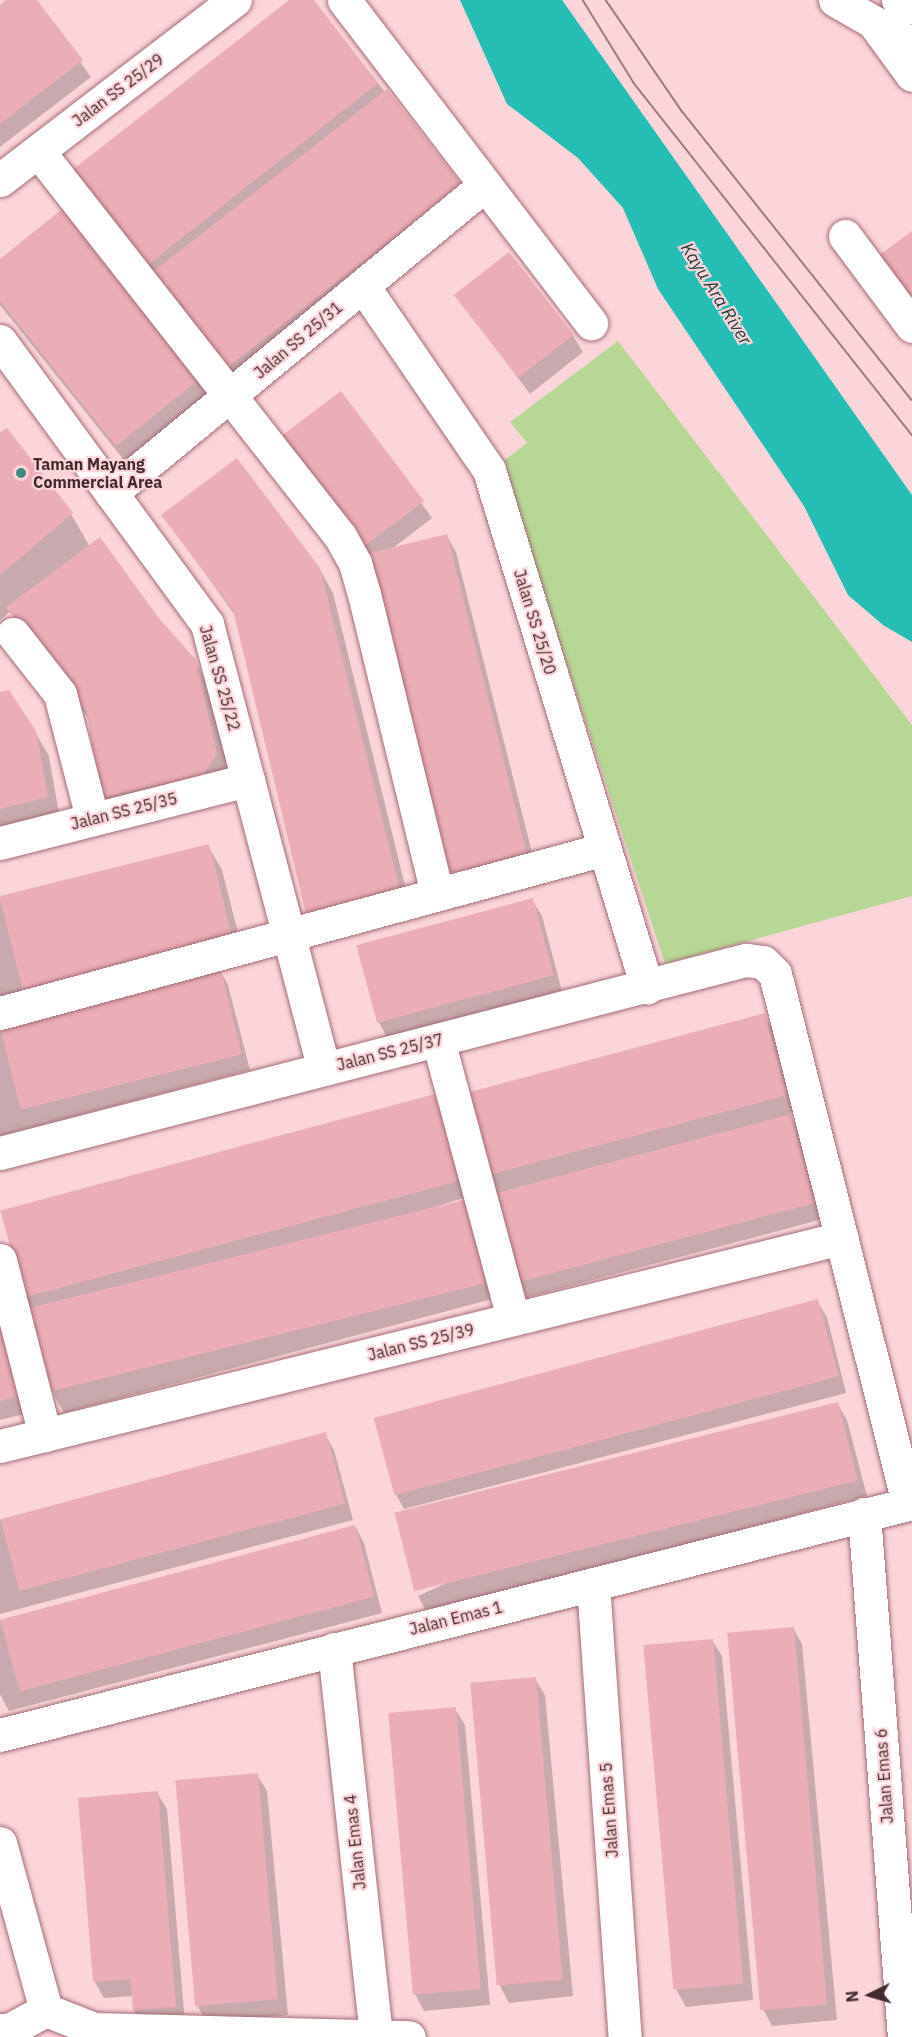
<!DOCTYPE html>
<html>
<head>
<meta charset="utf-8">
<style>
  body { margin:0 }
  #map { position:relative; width:912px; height:2037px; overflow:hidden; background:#fbd5da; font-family:"IBM Plex Sans",sans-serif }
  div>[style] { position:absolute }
  .green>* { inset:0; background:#b7d895 }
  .water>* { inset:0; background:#26bdb5 }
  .shadow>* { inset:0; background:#0003 }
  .building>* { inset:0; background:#ebaeb7; transform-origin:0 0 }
  .roads { filter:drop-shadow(0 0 2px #a46d76) drop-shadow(0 0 2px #a46d76) }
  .minor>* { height:33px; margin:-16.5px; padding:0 16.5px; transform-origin:16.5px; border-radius:16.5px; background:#fff }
  .highway>* { height:33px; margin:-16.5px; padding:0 16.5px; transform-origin:16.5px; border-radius:16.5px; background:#fff }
  .tram>* { height:1.5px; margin:-0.75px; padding:0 0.75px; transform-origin:0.75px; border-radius:0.75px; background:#9a7c80 }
  .dots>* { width:16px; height:16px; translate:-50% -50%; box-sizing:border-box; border:3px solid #fbd5da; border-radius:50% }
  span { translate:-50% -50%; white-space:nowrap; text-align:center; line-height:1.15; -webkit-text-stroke:4.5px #fbd5da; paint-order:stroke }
  .street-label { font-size:16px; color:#422b2e }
  .poi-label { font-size:16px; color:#422b2e; font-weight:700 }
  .left { translate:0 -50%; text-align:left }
  .water-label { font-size:18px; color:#1f3c3a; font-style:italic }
  .north { position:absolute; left:840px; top:1965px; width:60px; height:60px; -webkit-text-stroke:4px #fbd5da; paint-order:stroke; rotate:265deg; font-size:16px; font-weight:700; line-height:24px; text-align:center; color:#422b2e }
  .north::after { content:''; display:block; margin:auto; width:21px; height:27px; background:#422b2e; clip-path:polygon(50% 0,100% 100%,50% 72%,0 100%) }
</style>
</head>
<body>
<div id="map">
  <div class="green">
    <div style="clip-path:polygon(618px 341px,912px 725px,912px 896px,665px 964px,501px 463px,527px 443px,510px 422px)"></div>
  </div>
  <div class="water">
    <div style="clip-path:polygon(460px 0,562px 0,912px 495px,912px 642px,883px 625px,848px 595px,804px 506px,658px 289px,623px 208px,578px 158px,507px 104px)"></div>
  </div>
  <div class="shadow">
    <div style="clip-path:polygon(8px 0,35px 0,91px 77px,0 147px,0 7px)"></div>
    <div style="clip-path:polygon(291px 0,312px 0,459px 185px,236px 384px,82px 188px)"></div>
    <div style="clip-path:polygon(0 261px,200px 378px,214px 401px,131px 469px,0 305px)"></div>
    <div style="clip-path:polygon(457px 297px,573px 336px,583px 352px,530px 394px)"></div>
    <div style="clip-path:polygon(341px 393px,432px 518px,389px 551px,447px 536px,456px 552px,540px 884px,463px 904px,370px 558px,292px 453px)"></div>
    <div style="clip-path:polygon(0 434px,71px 514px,90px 547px,195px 661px,209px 686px,230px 778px,117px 820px,104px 796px,90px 721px,11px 611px,0 620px)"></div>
    <div style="clip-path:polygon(163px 515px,319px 568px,333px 593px,412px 914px,237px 618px)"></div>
    <div style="clip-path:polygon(0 694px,35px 732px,49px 756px,60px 820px,0 837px)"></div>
    <div style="clip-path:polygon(208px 846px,222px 870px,246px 964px,220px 970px,228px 985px,250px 1070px,0 1136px,0 898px)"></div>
    <div style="clip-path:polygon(532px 900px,542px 916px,562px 991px,387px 1037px,378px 1021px)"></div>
    <div style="clip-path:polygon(764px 1015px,774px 1031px,795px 1112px,789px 1113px,800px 1132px,823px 1219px,525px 1298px,516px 1282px,485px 1175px)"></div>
    <div style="clip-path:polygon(438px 1095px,470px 1196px,406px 1216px,466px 1200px,496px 1298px,64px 1413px,55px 1397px,33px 1312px,23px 1296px)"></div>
    <div style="clip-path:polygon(817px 1301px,827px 1317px,846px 1393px,404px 1509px,395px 1493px)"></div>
    <div style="clip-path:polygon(0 1325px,28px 1413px,0 1420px)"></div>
    <div style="clip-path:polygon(837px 1403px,847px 1420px,867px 1496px,427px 1613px,418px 1596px)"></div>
    <div style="clip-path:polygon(325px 1434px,334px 1450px,353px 1520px,0 1614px,0 1520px)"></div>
    <div style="clip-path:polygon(355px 1526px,364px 1543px,382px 1613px,9px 1711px,0 1694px,0 1620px)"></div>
    <div style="clip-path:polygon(793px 1628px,802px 1644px,837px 2020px,772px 2026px,763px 2009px)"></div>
    <div style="clip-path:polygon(712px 1640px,722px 1656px,753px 2000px,686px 2007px,677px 1991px)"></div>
    <div style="clip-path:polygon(535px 1679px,545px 1695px,573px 1996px,509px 2003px,500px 1986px)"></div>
    <div style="clip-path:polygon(455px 1709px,465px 1725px,490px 2005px,424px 2011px,415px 1994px)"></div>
    <div style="clip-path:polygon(257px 1775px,267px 1791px,288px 2015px,207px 2023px,198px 2007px)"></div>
    <div style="clip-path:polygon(157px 1793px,167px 1809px,185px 2023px,144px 2026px,134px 2010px,133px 1996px,104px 1998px,95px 1982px)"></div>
  </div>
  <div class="building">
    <div style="clip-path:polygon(6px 0,37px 0,83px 60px,0 124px,0 5px)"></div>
    <div style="clip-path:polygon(289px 0,314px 0,378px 83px,145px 267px,71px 171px)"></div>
    <div style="left:387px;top:89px;width:121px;height:299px;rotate:52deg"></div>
    <div style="clip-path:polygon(66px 206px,202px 377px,116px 446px,0 301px,0 259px)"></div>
    <div style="clip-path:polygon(912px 231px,912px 302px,878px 256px)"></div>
    <div style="left:509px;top:252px;width:105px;height:70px;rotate:52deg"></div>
    <div style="left:341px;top:391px;width:138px;height:76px;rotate:53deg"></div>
    <div style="clip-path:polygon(7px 428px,73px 513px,0 575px,0 432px)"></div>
    <div style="clip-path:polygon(237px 458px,320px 568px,400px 891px,306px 914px,233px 610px,161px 515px)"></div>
    <div style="left:447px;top:534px;width:345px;height:82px;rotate:76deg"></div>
    <div style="clip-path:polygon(100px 537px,158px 617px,196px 660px,217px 754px,202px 776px,102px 797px,86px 710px,64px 687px,6px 607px)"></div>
    <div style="clip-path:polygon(9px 690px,36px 731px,48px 797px,0 809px,0 692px)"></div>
    <div style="left:209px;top:844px;width:99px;height:216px;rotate:76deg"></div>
    <div style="left:533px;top:898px;width:80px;height:183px;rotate:75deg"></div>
    <div style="left:220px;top:967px;width:90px;height:228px;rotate:76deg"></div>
    <div style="left:765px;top:1013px;width:85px;height:313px;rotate:75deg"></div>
    <div style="left:439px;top:1093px;width:90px;height:454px;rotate:75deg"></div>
    <div style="left:791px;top:1114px;width:92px;height:310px;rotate:75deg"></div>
    <div style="left:467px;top:1199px;width:86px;height:450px;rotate:76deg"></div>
    <div style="left:818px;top:1299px;width:80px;height:460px;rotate:75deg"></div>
    <div style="clip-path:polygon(0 1324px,20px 1396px,0 1401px)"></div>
    <div style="left:838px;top:1402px;width:81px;height:457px;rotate:76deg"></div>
    <div style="left:326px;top:1432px;width:74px;height:337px;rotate:75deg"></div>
    <div style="left:355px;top:1525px;width:74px;height:367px;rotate:75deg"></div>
    <div style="left:794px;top:1627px;width:379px;height:67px;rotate:85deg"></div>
    <div style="left:713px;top:1639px;width:346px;height:70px;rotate:85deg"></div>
    <div style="left:536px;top:1677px;width:304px;height:66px;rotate:85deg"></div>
    <div style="left:456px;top:1707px;width:283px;height:68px;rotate:85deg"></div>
    <div style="left:258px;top:1773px;width:227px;height:83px;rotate:85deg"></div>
    <div style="clip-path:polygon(158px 1791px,176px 2007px,133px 2010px,130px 1979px,93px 1982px,78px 1798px)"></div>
  </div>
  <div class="roads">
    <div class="minor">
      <div style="left:344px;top:0;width:407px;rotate:52.6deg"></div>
      <div style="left:874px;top:23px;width:64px;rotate:53.8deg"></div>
      <div style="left:38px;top:151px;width:489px;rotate:51.9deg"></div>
      <div style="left:340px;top:536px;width:31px;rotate:61deg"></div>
      <div style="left:355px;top:563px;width:32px;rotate:74deg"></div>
      <div style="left:364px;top:594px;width:309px;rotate:76.3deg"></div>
      <div style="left:0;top:180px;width:296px;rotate:-37.5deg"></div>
      <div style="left:845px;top:236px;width:112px;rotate:53.3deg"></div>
      <div style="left:363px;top:286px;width:223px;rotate:55.6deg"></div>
      <div style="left:489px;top:470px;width:541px;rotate:73.01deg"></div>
      <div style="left:0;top:341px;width:351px;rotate:53.8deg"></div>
      <div style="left:207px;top:624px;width:460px;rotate:75.3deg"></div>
      <div style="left:111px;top:493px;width:483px;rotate:-39.5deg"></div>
      <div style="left:13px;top:634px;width:76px;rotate:51.9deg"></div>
      <div style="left:60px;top:694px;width:128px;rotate:75.5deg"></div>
      <div style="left:0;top:843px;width:256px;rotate:-14.3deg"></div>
      <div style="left:0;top:1013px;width:627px;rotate:-15.17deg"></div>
      <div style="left:438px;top:1040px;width:288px;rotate:74.9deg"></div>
      <div style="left:0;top:1153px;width:771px;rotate:-14.51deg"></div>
      <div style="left:746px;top:960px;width:17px;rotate:7deg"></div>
      <div style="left:763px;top:962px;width:17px;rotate:45deg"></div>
      <div style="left:775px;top:974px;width:545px;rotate:75.89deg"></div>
      <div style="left:0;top:1260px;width:181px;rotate:75.6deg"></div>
      <div style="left:0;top:1446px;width:867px;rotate:-13.88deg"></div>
      <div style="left:864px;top:1514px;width:525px;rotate:85.63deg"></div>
      <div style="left:593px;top:1584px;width:454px;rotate:86deg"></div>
      <div style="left:334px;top:1649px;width:388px;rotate:83.8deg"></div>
      <div style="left:0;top:1735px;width:941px;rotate:-14.27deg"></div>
      <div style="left:0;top:1843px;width:173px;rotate:74.6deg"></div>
      <div style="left:46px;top:2010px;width:52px;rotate:21.6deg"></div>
      <div style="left:94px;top:2029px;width:315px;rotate:1.5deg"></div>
      <div style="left:0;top:2030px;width:9px"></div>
      <div style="left:9px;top:2030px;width:42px;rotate:-28.4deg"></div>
    </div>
    <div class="highway">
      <div style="left:835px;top:0;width:89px;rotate:29.7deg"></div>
      <div style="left:898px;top:0;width:16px;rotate:27deg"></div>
    </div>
  </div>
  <div class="tram">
    <div style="left:583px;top:0;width:97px;rotate:58.4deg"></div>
    <div style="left:634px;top:83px;width:449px;rotate:51.7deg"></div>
    <div style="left:606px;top:0;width:135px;rotate:55.6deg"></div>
    <div style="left:682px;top:111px;width:369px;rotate:51.5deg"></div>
  </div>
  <div class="dots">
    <div style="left:21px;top:473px;background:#418883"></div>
  </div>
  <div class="street-label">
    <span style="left:118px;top:90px;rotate:-37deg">Jalan SS 25/29</span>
    <span style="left:298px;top:340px;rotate:-40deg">Jalan SS 25/31</span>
    <span style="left:535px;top:622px;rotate:73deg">Jalan SS 25/20</span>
    <span style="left:220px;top:678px;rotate:74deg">Jalan SS 25/22</span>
    <span style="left:124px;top:811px;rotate:-14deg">Jalan SS 25/35</span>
    <span style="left:390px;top:1052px;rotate:-14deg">Jalan SS 25/37</span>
    <span style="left:421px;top:1342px;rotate:-14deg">Jalan SS 25/39</span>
    <span style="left:456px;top:1618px;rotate:-14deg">Jalan Emas 1</span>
    <span style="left:884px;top:1776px;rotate:-94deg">Jalan Emas 6</span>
    <span style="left:609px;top:1810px;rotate:-94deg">Jalan Emas 5</span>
    <span style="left:355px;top:1842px;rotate:-96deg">Jalan Emas 4</span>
  </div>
  <div class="poi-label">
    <span class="left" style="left:33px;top:473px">Taman Mayang<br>Commercial Area</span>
  </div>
  <div class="water-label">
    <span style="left:716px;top:294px;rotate:58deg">Kayu Ara River</span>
  </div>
  <div class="north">N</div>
</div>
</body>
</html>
